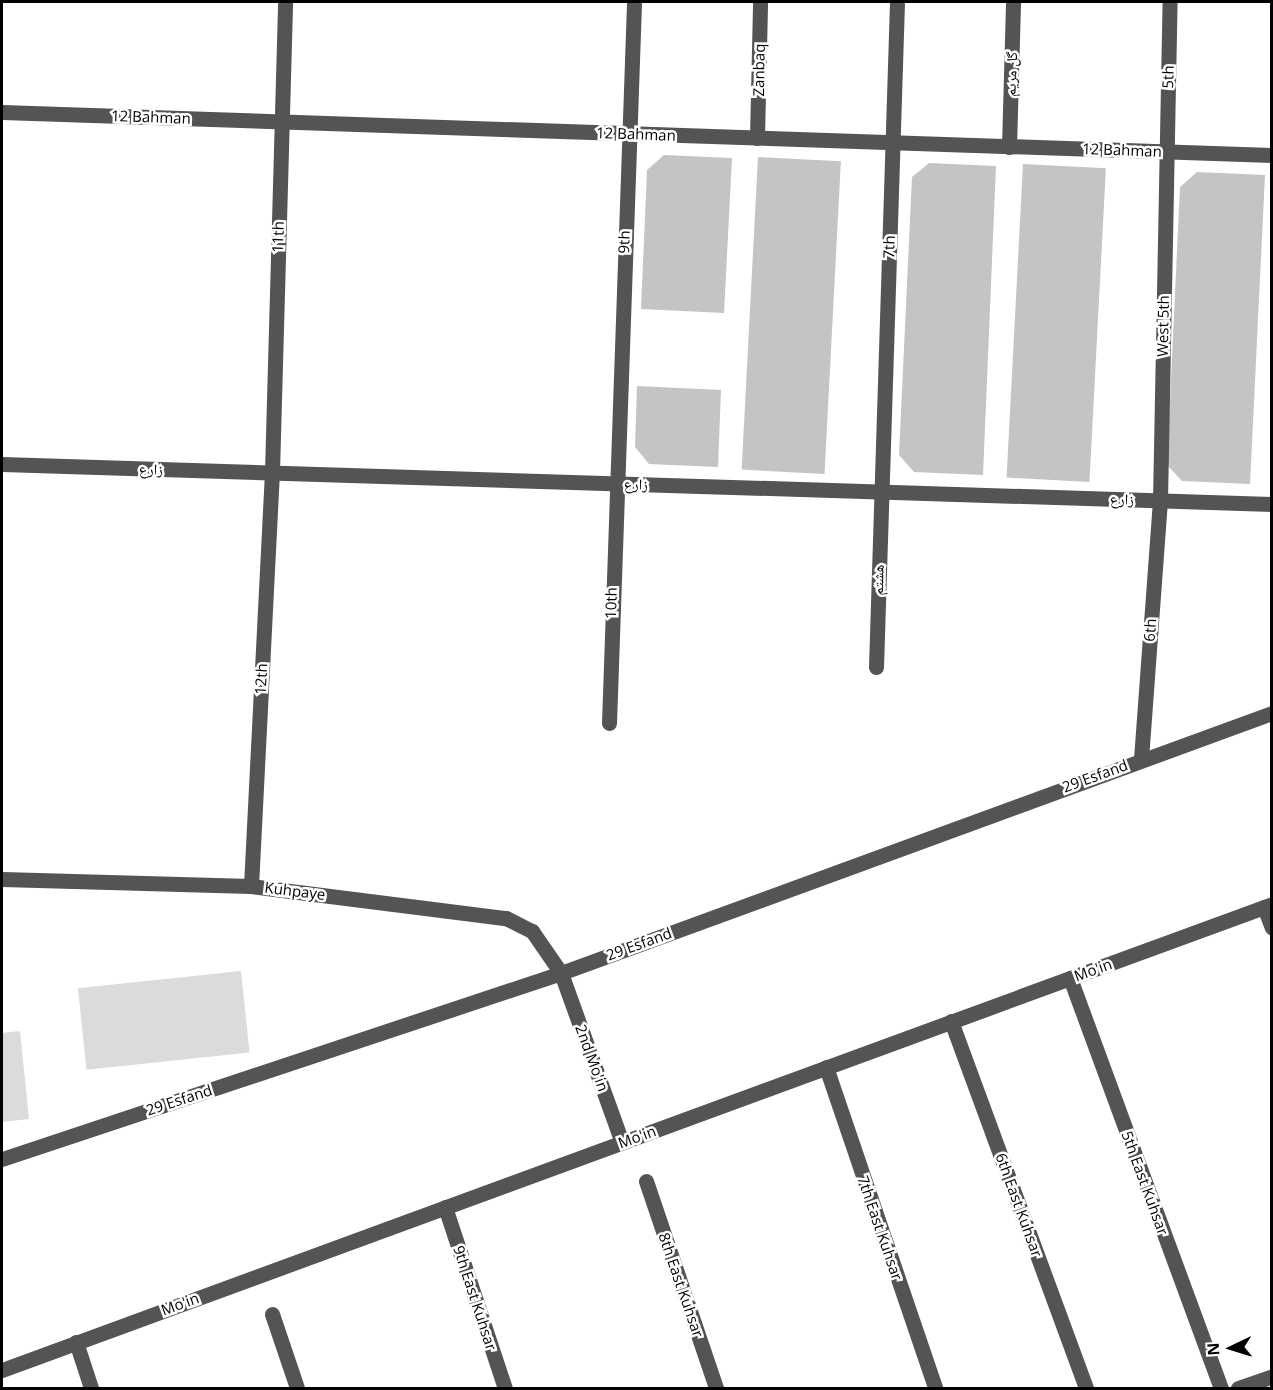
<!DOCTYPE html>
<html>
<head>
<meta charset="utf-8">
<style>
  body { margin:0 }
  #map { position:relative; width:1273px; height:1390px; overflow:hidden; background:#fff; font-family:"Open Sans","Noto Naskh Arabic",sans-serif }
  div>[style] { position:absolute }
  .green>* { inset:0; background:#dbdbdb; transform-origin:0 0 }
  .building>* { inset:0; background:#c4c4c4; transform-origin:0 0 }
  .minor>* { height:15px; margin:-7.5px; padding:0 7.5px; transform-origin:7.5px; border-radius:7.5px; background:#545454 }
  span { translate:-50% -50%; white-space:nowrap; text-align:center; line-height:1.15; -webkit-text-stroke:5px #fff; paint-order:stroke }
  .street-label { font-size:15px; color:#000 }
  .frame { position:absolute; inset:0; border:3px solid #000; pointer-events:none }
  .north { position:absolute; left:1201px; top:1318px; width:60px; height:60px; -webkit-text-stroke:4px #fff; paint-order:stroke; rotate:266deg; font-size:16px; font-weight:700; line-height:24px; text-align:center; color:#000 }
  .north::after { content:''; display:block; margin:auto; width:21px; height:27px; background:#000; clip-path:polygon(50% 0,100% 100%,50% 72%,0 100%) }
</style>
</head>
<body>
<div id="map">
  <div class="green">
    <div style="left:241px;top:971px;width:82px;height:164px;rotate:84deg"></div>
    <div style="clip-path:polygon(20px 1031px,29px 1119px,2px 1122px,2px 1033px)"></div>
  </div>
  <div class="building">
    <div style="clip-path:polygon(664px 155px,732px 158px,724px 313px,641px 309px,647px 170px)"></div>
    <div style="left:758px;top:157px;width:83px;height:313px;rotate:3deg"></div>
    <div style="clip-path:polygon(929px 163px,996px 166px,983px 475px,914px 472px,899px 455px,912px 177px)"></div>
    <div style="left:1023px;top:164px;width:83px;height:314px;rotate:3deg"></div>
    <div style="clip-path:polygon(1197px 172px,1265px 175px,1250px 484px,1182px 481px,1167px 465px,1180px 187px)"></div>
    <div style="clip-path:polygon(637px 386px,721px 390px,718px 467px,649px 464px,635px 447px)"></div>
  </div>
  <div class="minor">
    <div style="left:2px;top:112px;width:1271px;rotate:1.94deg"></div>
    <div style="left:757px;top:138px;width:136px;rotate:-88.7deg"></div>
    <div style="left:1009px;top:147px;width:145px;rotate:-88.4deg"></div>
    <div style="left:2px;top:464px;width:1271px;rotate:1.8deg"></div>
    <div style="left:876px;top:667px;width:665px;rotate:-88.19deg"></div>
    <div style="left:609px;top:723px;width:721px;rotate:-88.01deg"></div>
    <div style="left:1141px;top:759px;width:259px;rotate:-85.8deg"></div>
    <div style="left:1160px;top:501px;width:499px;rotate:-88.9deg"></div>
    <div style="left:2px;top:879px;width:249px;rotate:1.6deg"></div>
    <div style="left:251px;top:886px;width:257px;rotate:7.2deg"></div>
    <div style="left:506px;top:918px;width:29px;rotate:27deg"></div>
    <div style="left:532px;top:931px;width:51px;rotate:55.4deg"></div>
    <div style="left:561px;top:973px;width:180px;rotate:70.2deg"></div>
    <div style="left:251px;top:886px;width:415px;rotate:-87.1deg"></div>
    <div style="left:272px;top:472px;width:470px;rotate:-88.4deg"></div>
    <div style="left:1264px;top:907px;width:22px;rotate:69deg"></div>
    <div style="left:1070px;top:978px;width:437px;rotate:69.8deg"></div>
    <div style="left:951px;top:1021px;width:391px;rotate:69.8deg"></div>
    <div style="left:826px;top:1067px;width:339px;rotate:71.2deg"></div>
    <div style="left:2px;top:1159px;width:589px;rotate:-18.4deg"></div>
    <div style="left:561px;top:973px;width:757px;rotate:-20.09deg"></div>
    <div style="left:646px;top:1181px;width:219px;rotate:71.3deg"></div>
    <div style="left:445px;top:1207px;width:191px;rotate:71.7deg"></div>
    <div style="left:272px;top:1314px;width:78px;rotate:71.3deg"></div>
    <div style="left:76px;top:1342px;width:48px;rotate:71.9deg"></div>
    <div style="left:2px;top:1370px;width:1353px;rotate:-20.15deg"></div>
    <div style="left:1238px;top:1388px;width:36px;rotate:-19deg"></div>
  </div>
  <div class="street-label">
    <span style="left:759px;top:70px;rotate:-89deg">Zanbaq</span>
    <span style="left:1011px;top:74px;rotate:-88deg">گل مریم</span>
    <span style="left:1168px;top:77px;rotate:-88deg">5th</span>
    <span style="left:151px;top:117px;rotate:2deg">12 Bahman</span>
    <span style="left:636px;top:134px;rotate:2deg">12 Bahman</span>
    <span style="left:1122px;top:150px;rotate:2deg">12 Bahman</span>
    <span style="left:278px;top:237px;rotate:-88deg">11th</span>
    <span style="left:624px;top:242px;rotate:-88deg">9th</span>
    <span style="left:889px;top:247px;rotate:-88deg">7th</span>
    <span style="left:1163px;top:326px;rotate:-89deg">West 5th</span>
    <span style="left:151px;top:469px;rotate:2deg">زارع</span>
    <span style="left:636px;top:484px;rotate:2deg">زارع</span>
    <span style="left:1122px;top:499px;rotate:2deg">زارع</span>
    <span style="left:878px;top:580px;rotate:-89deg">هشتم</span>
    <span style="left:611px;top:603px;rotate:-89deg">10th</span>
    <span style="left:1150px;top:630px;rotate:-86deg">6th</span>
    <span style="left:261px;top:679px;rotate:-87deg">12th</span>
    <span style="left:1095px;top:776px;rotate:-20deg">29 Esfand</span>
    <span style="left:295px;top:891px;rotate:7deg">Kuhpaye</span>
    <span style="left:639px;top:944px;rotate:-20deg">29 Esfand</span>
    <span style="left:1093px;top:970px;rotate:-20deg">Mo'in</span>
    <span style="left:592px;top:1058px;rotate:70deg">2nd Mo'in</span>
    <span style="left:179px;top:1100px;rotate:-18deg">29 Esfand</span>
    <span style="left:637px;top:1137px;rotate:-20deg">Mo'in</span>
    <span style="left:1145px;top:1183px;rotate:70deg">5th East Kuhsar</span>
    <span style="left:1019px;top:1205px;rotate:70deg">6th East Kuhsar</span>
    <span style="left:880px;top:1228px;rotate:71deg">7th East Kuhsar</span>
    <span style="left:681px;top:1285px;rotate:71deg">8th East Kuhsar</span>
    <span style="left:475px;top:1298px;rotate:72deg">9th East Kuhsar</span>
    <span style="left:180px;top:1304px;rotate:-20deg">Mo'in</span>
  </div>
  <div class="frame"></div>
  <div class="north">N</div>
</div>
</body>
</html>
